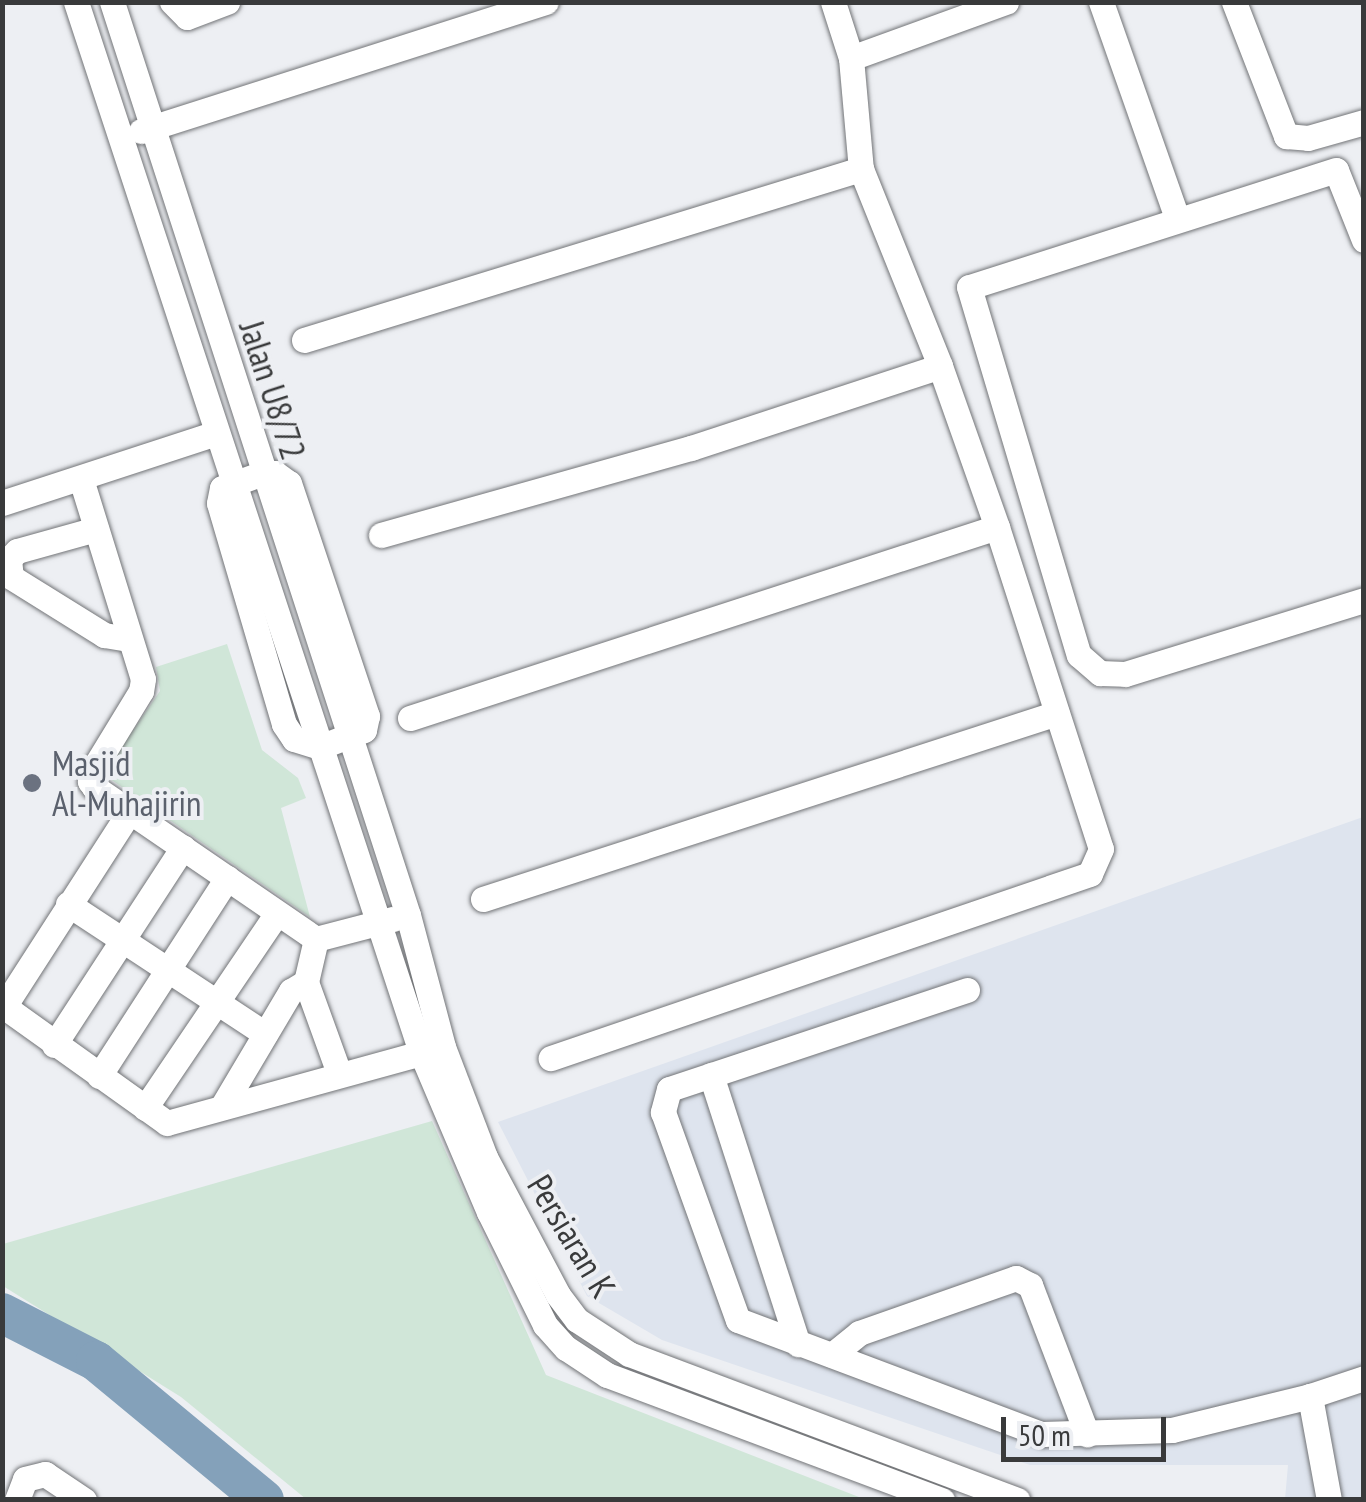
<!DOCTYPE html>
<html>
<head>
<meta charset="utf-8">
<style>
  body { margin:0 }
  #map { position:relative; width:1366px; height:1502px; overflow:hidden; background:#edeff3; font-family:"PT Sans Narrow",sans-serif }
  div>[style] { position:absolute }
  .built>* { inset:0; background:#dee4ee }
  .green>* { inset:0; background:#d0e6d8 }
  .river>* { height:40px; margin:-20px; padding:0 20px; transform-origin:20px; border-radius:20px; background:#84a1ba }
  .roads { filter:drop-shadow(0 0 2px #727477) drop-shadow(0 0 2px #727477) }
  .minor>* { height:25px; margin:-12.5px; padding:0 12.5px; transform-origin:12.5px; border-radius:12.5px; background:#fff }
  .dots>* { width:28px; height:28px; translate:-50% -50%; box-sizing:border-box; border:5px solid #edeff3; border-radius:50% }
  span { translate:-50% -50%; white-space:nowrap; text-align:center; line-height:1.15; -webkit-text-stroke:8px #edeff3; paint-order:stroke }
  .street-label { font-size:35px; color:#393a3b }
  .worship-label { font-size:35px; color:#5b616d }
  .left { translate:0 -50%; text-align:left }
  .frame { position:absolute; inset:0; border:5px solid #393a3b; pointer-events:none }
  .scale { position:absolute; left:1001px; top:1417px; width:165px; height:45px; box-sizing:border-box; border:5px solid #393a3b; border-top:0; padding-left:12px; font-size:30px; line-height:35px; white-space:nowrap; color:#393a3b; -webkit-text-stroke:8px #edeff3; paint-order:stroke }
</style>
</head>
<body>
<div id="map">
  <div class="built">
    <div style="clip-path:polygon(1363px 817px,1363px 1499px,1285px 1499px,1288px 1465px,1030px 1465px,662px 1340px,587px 1296px,498px 1122px)"></div>
  </div>
  <div class="green">
    <div style="clip-path:polygon(227px 644px,262px 750px,298px 778px,306px 798px,281px 808px,310px 917px,103px 774px,160px 691px,156px 667px)"></div>
    <div style="clip-path:polygon(432px 1121px,546px 1375px,864px 1499px,306px 1499px,181px 1397px,3px 1286px,3px 1244px)"></div>
  </div>
  <div class="river">
    <div style="left:2px;top:1313px;width:106px;rotate:27.1deg"></div>
    <div style="left:96px;top:1361px;width:218px;rotate:39.6deg"></div>
  </div>
  <div class="roads">
    <div class="minor">
      <div style="left:76px;top:2px;width:1105px;rotate:71.81deg"></div>
      <div style="left:421px;top:1052px;width:174px;rotate:67deg"></div>
      <div style="left:489px;top:1212px;width:126px;rotate:63.6deg"></div>
      <div style="left:545px;top:1325px;width:31px;rotate:48deg"></div>
      <div style="left:566px;top:1348px;width:49px;rotate:33.4deg"></div>
      <div style="left:607px;top:1375px;width:358px;rotate:20.5deg"></div>
      <div style="left:112px;top:2px;width:960px;rotate:72.04deg"></div>
      <div style="left:408px;top:915px;width:137px;rotate:75.1deg"></div>
      <div style="left:443px;top:1047px;width:118px;rotate:69.1deg"></div>
      <div style="left:485px;top:1157px;width:156px;rotate:62.1deg"></div>
      <div style="left:558px;top:1295px;width:31px;rotate:53deg"></div>
      <div style="left:577px;top:1320px;width:62px;rotate:33.2deg"></div>
      <div style="left:629px;top:1354px;width:415px;rotate:20.6deg"></div>
      <div style="left:172px;top:2px;width:21px;rotate:45deg"></div>
      <div style="left:187px;top:17px;width:43px;rotate:-20.6deg"></div>
      <div style="left:833px;top:2px;width:59px;rotate:72.2deg"></div>
      <div style="left:851px;top:58px;width:165px;rotate:-19.9deg"></div>
      <div style="left:1101px;top:2px;width:229px;rotate:70.6deg"></div>
      <div style="left:1234px;top:2px;width:144px;rotate:68.8deg"></div>
      <div style="left:1286px;top:136px;width:22px;rotate:5deg"></div>
      <div style="left:1308px;top:138px;width:58px;rotate:-15.9deg"></div>
      <div style="left:851px;top:58px;width:111px;rotate:84.9deg"></div>
      <div style="left:141px;top:131px;width:425px;rotate:-17.7deg"></div>
      <div style="left:1364px;top:240px;width:75px;rotate:-111.8deg"></div>
      <div style="left:1336px;top:170px;width:385px;rotate:162.3deg"></div>
      <div style="left:969px;top:287px;width:384px;rotate:73.4deg"></div>
      <div style="left:1079px;top:655px;width:28px;rotate:41deg"></div>
      <div style="left:1100px;top:673px;width:25px;rotate:2deg"></div>
      <div style="left:1125px;top:674px;width:250px;rotate:-17.2deg"></div>
      <div style="left:304px;top:340px;width:583px;rotate:-17.07deg"></div>
      <div style="left:861px;top:169px;width:212px;rotate:68.1deg"></div>
      <div style="left:940px;top:366px;width:171px;rotate:70.5deg"></div>
      <div style="left:997px;top:527px;width:338px;rotate:72.1deg"></div>
      <div style="left:1101px;top:849px;width:27px;rotate:114deg"></div>
      <div style="left:1090px;top:874px;width:570px;rotate:161.15deg"></div>
      <div style="left:263px;top:473px;width:12px"></div>
      <div style="left:275px;top:473px;width:17px;rotate:36deg"></div>
      <div style="left:289px;top:483px;width:246px;rotate:71.5deg"></div>
      <div style="left:367px;top:716px;width:14px;rotate:102deg"></div>
      <div style="left:364px;top:730px;width:47px;rotate:158.9deg"></div>
      <div style="left:320px;top:747px;width:27px;rotate:-163deg"></div>
      <div style="left:294px;top:739px;width:18px;rotate:-124deg"></div>
      <div style="left:284px;top:724px;width:230px;rotate:-106.4deg"></div>
      <div style="left:219px;top:503px;width:15px;rotate:-79deg"></div>
      <div style="left:222px;top:488px;width:44px;rotate:-20.1deg"></div>
      <div style="left:81px;top:479px;width:209px;rotate:72.8deg"></div>
      <div style="left:143px;top:679px;width:12px;rotate:99deg"></div>
      <div style="left:141px;top:691px;width:90px;rotate:121.4deg"></div>
      <div style="left:94px;top:768px;width:14px;rotate:107deg"></div>
      <div style="left:90px;top:781px;width:7px;rotate:56deg"></div>
      <div style="left:94px;top:787px;width:269px;rotate:34.4deg"></div>
      <div style="left:316px;top:939px;width:80px;rotate:-14.6deg"></div>
      <div style="left:2px;top:503px;width:225px;rotate:-18.1deg"></div>
      <div style="left:96px;top:529px;width:82px;rotate:164.4deg"></div>
      <div style="left:17px;top:551px;width:11px;rotate:135deg"></div>
      <div style="left:9px;top:559px;width:18px;rotate:84deg"></div>
      <div style="left:11px;top:577px;width:110px;rotate:31.9deg"></div>
      <div style="left:104px;top:635px;width:26px;rotate:9deg"></div>
      <div style="left:381px;top:535px;width:322px;rotate:-15.7deg"></div>
      <div style="left:691px;top:448px;width:262px;rotate:-18.2deg"></div>
      <div style="left:410px;top:718px;width:617px;rotate:-18.02deg"></div>
      <div style="left:130px;top:811px;width:225px;rotate:122.8deg"></div>
      <div style="left:8px;top:1000px;width:10px;rotate:84deg"></div>
      <div style="left:9px;top:1010px;width:194px;rotate:35.6deg"></div>
      <div style="left:167px;top:1123px;width:278px;rotate:-15.4deg"></div>
      <div style="left:483px;top:899px;width:603px;rotate:-17.95deg"></div>
      <div style="left:68px;top:904px;width:236px;rotate:33.4deg"></div>
      <div style="left:316px;top:939px;width:44px;rotate:103.1deg"></div>
      <div style="left:306px;top:982px;width:97px;rotate:70.1deg"></div>
      <div style="left:967px;top:990px;width:314px;rotate:161.6deg"></div>
      <div style="left:669px;top:1089px;width:24px;rotate:105deg"></div>
      <div style="left:663px;top:1112px;width:221px;rotate:70.2deg"></div>
      <div style="left:738px;top:1320px;width:325px;rotate:20.6deg"></div>
      <div style="left:1042px;top:1434px;width:130px;rotate:-1.8deg"></div>
      <div style="left:1172px;top:1430px;width:142px;rotate:-13.8deg"></div>
      <div style="left:54px;top:1045px;width:236px;rotate:-56.9deg"></div>
      <div style="left:711px;top:1075px;width:283px;rotate:72.1deg"></div>
      <div style="left:99px;top:1076px;width:236px;rotate:-57.1deg"></div>
      <div style="left:222px;top:1107px;width:135px;rotate:-59.3deg"></div>
      <div style="left:291px;top:991px;width:17px;rotate:-31deg"></div>
      <div style="left:145px;top:1108px;width:235px;rotate:-55.9deg"></div>
      <div style="left:832px;top:1355px;width:35px;rotate:-39deg"></div>
      <div style="left:859px;top:1333px;width:166px;rotate:-19.3deg"></div>
      <div style="left:1016px;top:1278px;width:16px;rotate:27deg"></div>
      <div style="left:1030px;top:1285px;width:160px;rotate:69.1deg"></div>
      <div style="left:17px;top:1500px;width:22px;rotate:-69deg"></div>
      <div style="left:25px;top:1479px;width:21px;rotate:-14deg"></div>
      <div style="left:45px;top:1474px;width:47px;rotate:33.7deg"></div>
      <div style="left:1329px;top:1500px;width:106px;rotate:-100.4deg"></div>
      <div style="left:1310px;top:1396px;width:57px;rotate:-18.4deg"></div>
    </div>
  </div>
  <div class="dots">
    <div style="left:32px;top:783px;background:#6b7280"></div>
  </div>
  <div class="street-label">
    <span style="left:273px;top:390px;rotate:72deg">Jalan U8/72</span>
    <span style="left:572px;top:1236px;rotate:59deg">Persiaran K</span>
  </div>
  <div class="worship-label">
    <span class="left" style="left:52px;top:783px">Masjid<br>Al-Muhajirin</span>
  </div>
  <div class="frame"></div>
  <div class="scale">50 m</div>
</div>
</body>
</html>
